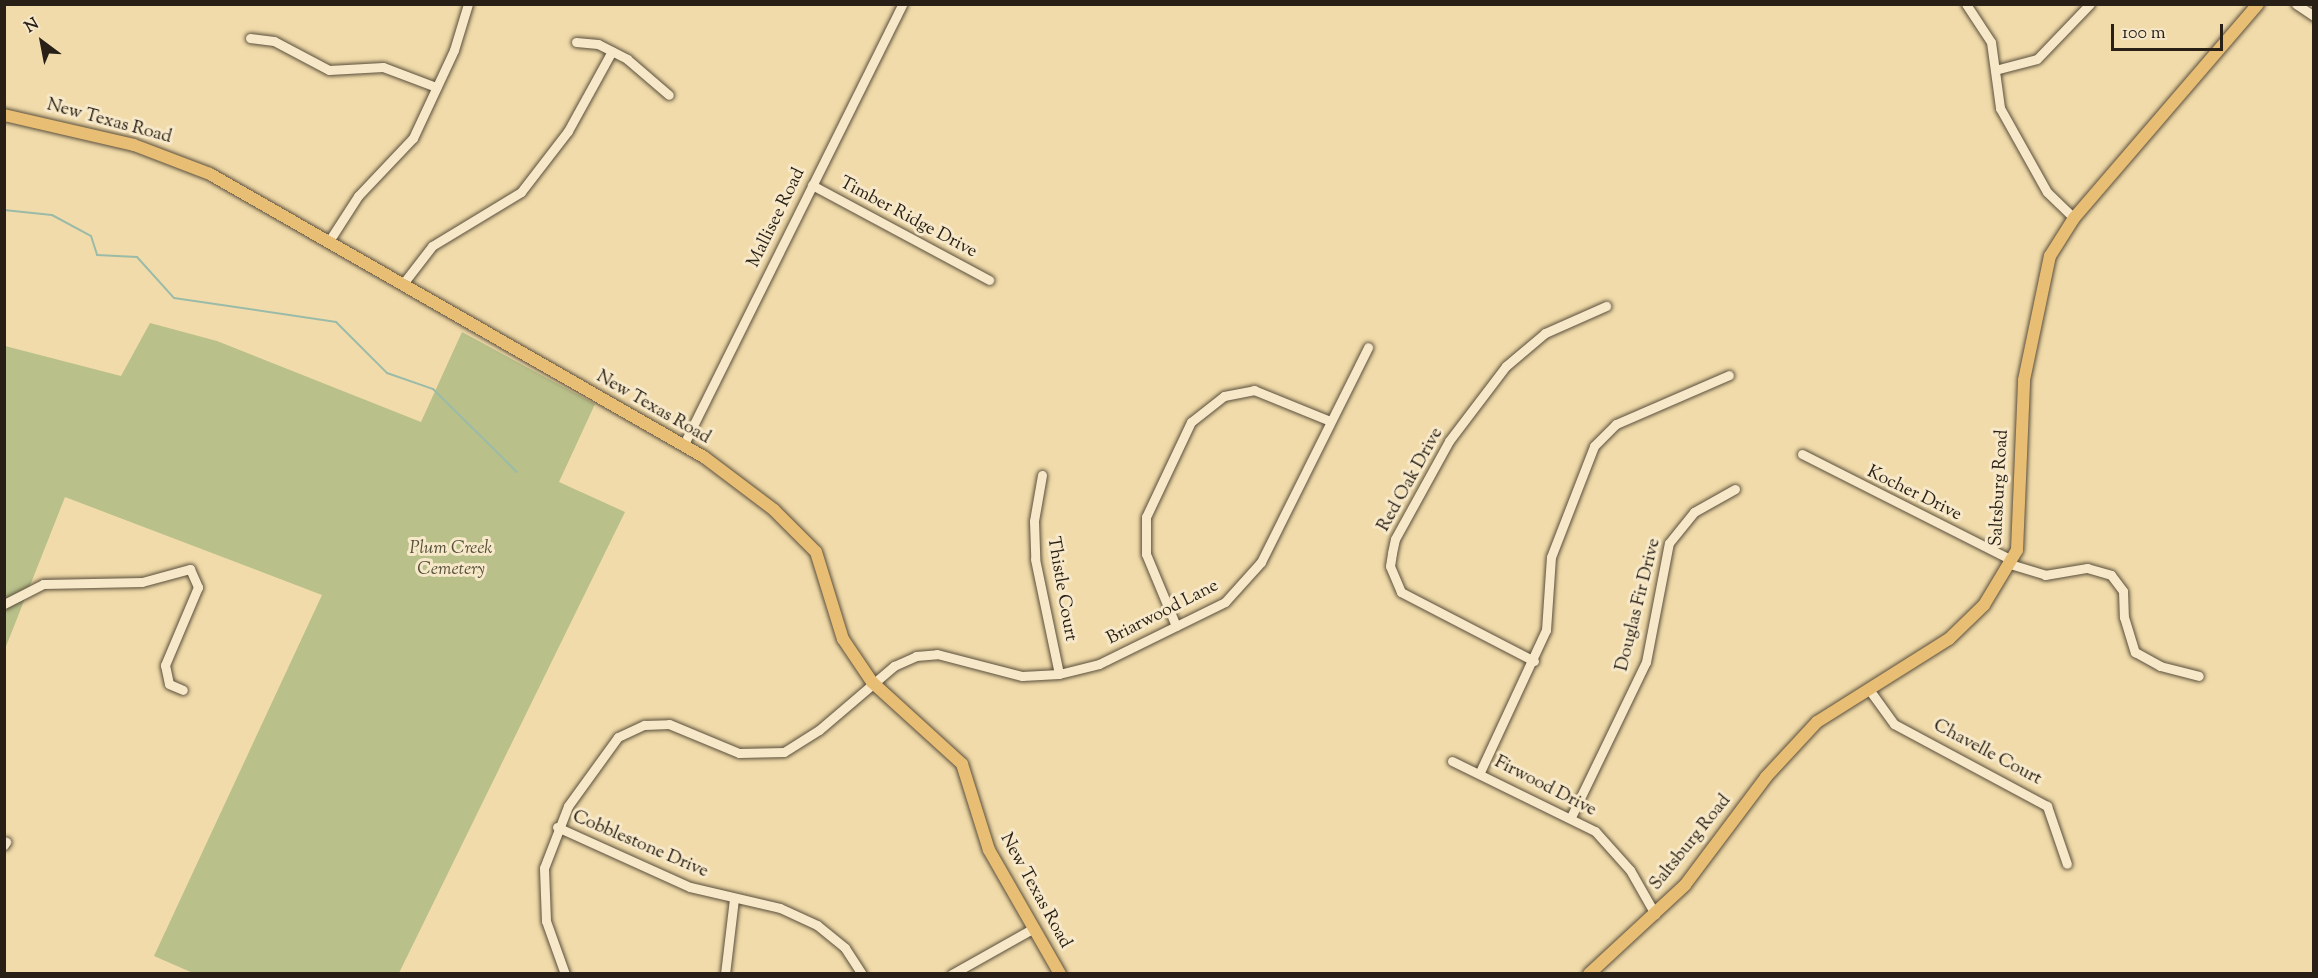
<!DOCTYPE html>
<html>
<head>
<meta charset="utf-8">
<style>
  body { margin:0 }
  #map { position:relative; width:2318px; height:978px; overflow:hidden; background:#f1dbaa; font-family:"Sorts Mill Goudy",serif }
  div>[style] { position:absolute }
  .green>* { inset:0; background:#b9c08a }
  .stream>* { height:2px; margin:-1px; padding:0 1px; transform-origin:1px; border-radius:1px; background:#9bbba9 }
  .roads { filter:drop-shadow(0 0 2px #5a4f3c) drop-shadow(0 0 2px #5a4f3c) }
  .minor>* { height:9px; margin:-4.5px; padding:0 4.5px; transform-origin:4.5px; border-radius:4.5px; background:#f6e8c8 }
  .major>* { height:12px; margin:-6px; padding:0 6px; transform-origin:6px; border-radius:6px; background:#e8be75 }
  span { translate:-50% -50%; white-space:nowrap; text-align:center; line-height:1.15; -webkit-text-stroke:6px #f6e8c8; paint-order:stroke }
  .street-label { font-size:18px; color:#282017 }
  .park-label { font-size:18px; color:#54503a; font-style:italic }
  .frame { position:absolute; inset:0; border:6px solid #282017; pointer-events:none }
  .north { position:absolute; left:12px; top:12px; width:60px; height:60px; -webkit-text-stroke:4px #f6e8c8; paint-order:stroke; rotate:328deg; font-size:16px; font-weight:700; line-height:24px; text-align:center; color:#282017 }
  .north::after { content:''; display:block; margin:auto; width:21px; height:27px; background:#282017; clip-path:polygon(50% 0,100% 100%,50% 72%,0 100%) }
  .scale { position:absolute; left:2111px; top:24px; width:112px; height:27px; box-sizing:border-box; border:3px solid #282017; border-top:0; padding-left:8px; font-size:18px; line-height:21px; white-space:nowrap; color:#282017; -webkit-text-stroke:4px #f6e8c8; paint-order:stroke }
</style>
</head>
<body>
<div id="map">
  <div class="green">
    <div style="clip-path:polygon(150px 323px,217px 341px,421px 422px,462px 332px,595px 404px,559px 482px,625px 512px,399px 973px,193px 973px,154px 956px,322px 595px,65px 497px,5px 649px,5px 346px,121px 376px)"></div>
  </div>
  <div class="stream">
    <div style="left:4px;top:210px;width:48px;rotate:5.9deg"></div>
    <div style="left:52px;top:215px;width:44px;rotate:28.3deg"></div>
    <div style="left:91px;top:236px;width:20px;rotate:72deg"></div>
    <div style="left:97px;top:255px;width:40px;rotate:2.9deg"></div>
    <div style="left:137px;top:257px;width:55px;rotate:47.9deg"></div>
    <div style="left:174px;top:298px;width:164px;rotate:8.4deg"></div>
    <div style="left:336px;top:322px;width:72px;rotate:45deg"></div>
    <div style="left:387px;top:373px;width:49px;rotate:19.2deg"></div>
    <div style="left:433px;top:389px;width:118px;rotate:44.7deg"></div>
  </div>
  <div class="roads">
    <div class="minor">
      <div style="left:1966px;top:4px;width:45px;rotate:56.7deg"></div>
      <div style="left:1991px;top:42px;width:67px;rotate:82.2deg"></div>
      <div style="left:2000px;top:108px;width:96px;rotate:60.8deg"></div>
      <div style="left:2047px;top:192px;width:37px;rotate:44deg"></div>
      <div style="left:2296px;top:4px;width:22px;rotate:34deg"></div>
      <div style="left:250px;top:38px;width:24px;rotate:7deg"></div>
      <div style="left:274px;top:41px;width:62px;rotate:27.8deg"></div>
      <div style="left:329px;top:70px;width:54px;rotate:-3.2deg"></div>
      <div style="left:383px;top:67px;width:57px;rotate:20.7deg"></div>
      <div style="left:576px;top:42px;width:22px;rotate:5deg"></div>
      <div style="left:598px;top:44px;width:33px;rotate:27deg"></div>
      <div style="left:627px;top:59px;width:55px;rotate:40.6deg"></div>
      <div style="left:1995px;top:70px;width:43px;rotate:-14.7deg"></div>
      <div style="left:2037px;top:59px;width:76px;rotate:-46.1deg"></div>
      <div style="left:812px;top:185px;width:201px;rotate:28.2deg"></div>
      <div style="left:329px;top:241px;width:54px;rotate:-57.2deg"></div>
      <div style="left:358px;top:196px;width:80px;rotate:-46.5deg"></div>
      <div style="left:413px;top:138px;width:97px;rotate:-65deg"></div>
      <div style="left:454px;top:50px;width:48px;rotate:-73.1deg"></div>
      <div style="left:402px;top:285px;width:49px;rotate:-52.4deg"></div>
      <div style="left:432px;top:246px;width:104px;rotate:-31.2deg"></div>
      <div style="left:521px;top:192px;width:77px;rotate:-52.4deg"></div>
      <div style="left:568px;top:131px;width:91px;rotate:-61.2deg"></div>
      <div style="left:683px;top:446px;width:493px;rotate:-63.6deg"></div>
      <div style="left:1802px;top:454px;width:235px;rotate:26.8deg"></div>
      <div style="left:1042px;top:475px;width:47px;rotate:99.9deg"></div>
      <div style="left:1034px;top:521px;width:38px;rotate:88deg"></div>
      <div style="left:1035px;top:559px;width:117px;rotate:78.2deg"></div>
      <div style="left:2010px;top:564px;width:37px;rotate:17deg"></div>
      <div style="left:2045px;top:575px;width:43px;rotate:-9.5deg"></div>
      <div style="left:2087px;top:568px;width:25px;rotate:16deg"></div>
      <div style="left:2111px;top:575px;width:20px;rotate:53deg"></div>
      <div style="left:2123px;top:591px;width:26px;rotate:88deg"></div>
      <div style="left:2124px;top:617px;width:37px;rotate:73deg"></div>
      <div style="left:2135px;top:652px;width:29px;rotate:29deg"></div>
      <div style="left:2160px;top:666px;width:40px;rotate:14.4deg"></div>
      <div style="left:4px;top:604px;width:44px;rotate:-27.1deg"></div>
      <div style="left:43px;top:584px;width:99px;rotate:-1.2deg"></div>
      <div style="left:142px;top:582px;width:50px;rotate:-15.2deg"></div>
      <div style="left:190px;top:569px;width:20px;rotate:66deg"></div>
      <div style="left:198px;top:587px;width:85px;rotate:112.9deg"></div>
      <div style="left:165px;top:665px;width:19px;rotate:78deg"></div>
      <div style="left:169px;top:684px;width:15px;rotate:23deg"></div>
      <div style="left:1176px;top:626px;width:78px;rotate:-112.6deg"></div>
      <div style="left:1146px;top:554px;width:37px;rotate:-90deg"></div>
      <div style="left:1146px;top:517px;width:105px;rotate:-64.7deg"></div>
      <div style="left:1191px;top:422px;width:42px;rotate:-38.2deg"></div>
      <div style="left:1224px;top:396px;width:31px;rotate:-11deg"></div>
      <div style="left:1254px;top:390px;width:82px;rotate:22.2deg"></div>
      <div style="left:1534px;top:661px;width:150px;rotate:-152.6deg"></div>
      <div style="left:1401px;top:592px;width:28px;rotate:-113deg"></div>
      <div style="left:1390px;top:566px;width:13px;rotate:-81deg"></div>
      <div style="left:1392px;top:553px;width:14px;rotate:-78deg"></div>
      <div style="left:1395px;top:539px;width:112px;rotate:-61.1deg"></div>
      <div style="left:1449px;top:441px;width:94px;rotate:-52.8deg"></div>
      <div style="left:1506px;top:366px;width:51px;rotate:-40.2deg"></div>
      <div style="left:1545px;top:333px;width:67px;rotate:-23.9deg"></div>
      <div style="left:1868px;top:688px;width:44px;rotate:54.2deg"></div>
      <div style="left:1894px;top:724px;width:174px;rotate:28.2deg"></div>
      <div style="left:2047px;top:806px;width:61px;rotate:71deg"></div>
      <div style="left:1452px;top:761px;width:159px;rotate:26.1deg"></div>
      <div style="left:1595px;top:831px;width:52px;rotate:48.1deg"></div>
      <div style="left:1630px;top:870px;width:51px;rotate:60.4deg"></div>
      <div style="left:1480px;top:772px;width:157px;rotate:-65.1deg"></div>
      <div style="left:1546px;top:630px;width:73px;rotate:-86.1deg"></div>
      <div style="left:1551px;top:557px;width:119px;rotate:-68.8deg"></div>
      <div style="left:1594px;top:446px;width:31px;rotate:-45deg"></div>
      <div style="left:1616px;top:424px;width:123px;rotate:-23.4deg"></div>
      <div style="left:1571px;top:817px;width:172px;rotate:-64.2deg"></div>
      <div style="left:1646px;top:662px;width:121px;rotate:-79.1deg"></div>
      <div style="left:1669px;top:543px;width:40px;rotate:-51deg"></div>
      <div style="left:1694px;top:512px;width:47px;rotate:-29.3deg"></div>
      <div style="left:557px;top:827px;width:146px;rotate:24.3deg"></div>
      <div style="left:690px;top:887px;width:92px;rotate:13.1deg"></div>
      <div style="left:780px;top:908px;width:41px;rotate:24.7deg"></div>
      <div style="left:817px;top:925px;width:36px;rotate:39deg"></div>
      <div style="left:845px;top:948px;width:31px;rotate:57deg"></div>
      <div style="left:4px;top:845px;width:4px;rotate:-56deg"></div>
      <div style="left:565px;top:974px;width:56px;rotate:-109.7deg"></div>
      <div style="left:546px;top:921px;width:53px;rotate:-92.2deg"></div>
      <div style="left:544px;top:868px;width:66px;rotate:-68.8deg"></div>
      <div style="left:568px;top:806px;width:85px;rotate:-54.1deg"></div>
      <div style="left:618px;top:737px;width:29px;rotate:-25deg"></div>
      <div style="left:644px;top:725px;width:25px;rotate:-2deg"></div>
      <div style="left:669px;top:724px;width:76px;rotate:22.5deg"></div>
      <div style="left:739px;top:753px;width:45px;rotate:-1.3deg"></div>
      <div style="left:784px;top:752px;width:41px;rotate:-32.2deg"></div>
      <div style="left:819px;top:730px;width:99px;rotate:-40.5deg"></div>
      <div style="left:894px;top:666px;width:24px;rotate:-24deg"></div>
      <div style="left:916px;top:656px;width:21px;rotate:-5deg"></div>
      <div style="left:937px;top:654px;width:88px;rotate:14.5deg"></div>
      <div style="left:1022px;top:676px;width:37px;rotate:-3deg"></div>
      <div style="left:1059px;top:674px;width:41px;rotate:-14deg"></div>
      <div style="left:1099px;top:664px;width:140px;rotate:-26.2deg"></div>
      <div style="left:1225px;top:602px;width:54px;rotate:-48deg"></div>
      <div style="left:1261px;top:562px;width:240px;rotate:-63.5deg"></div>
      <div style="left:725px;top:974px;width:76px;rotate:-83.2deg"></div>
      <div style="left:952px;top:974px;width:94px;rotate:-29.3deg"></div>
    </div>
    <div class="major">
      <div style="left:4px;top:115px;width:133px;rotate:13deg"></div>
      <div style="left:134px;top:145px;width:81px;rotate:20.9deg"></div>
      <div style="left:210px;top:174px;width:569px;rotate:29.81deg"></div>
      <div style="left:704px;top:457px;width:88px;rotate:37.1deg"></div>
      <div style="left:774px;top:510px;width:59px;rotate:45deg"></div>
      <div style="left:816px;top:552px;width:91px;rotate:72.8deg"></div>
      <div style="left:843px;top:639px;width:52px;rotate:56deg"></div>
      <div style="left:872px;top:682px;width:122px;rotate:42.3deg"></div>
      <div style="left:962px;top:764px;width:90px;rotate:72.6deg"></div>
      <div style="left:989px;top:850px;width:143px;rotate:60.2deg"></div>
      <div style="left:1589px;top:974px;width:131px;rotate:-42.8deg"></div>
      <div style="left:1685px;top:885px;width:135px;rotate:-53.1deg"></div>
      <div style="left:1766px;top:777px;width:75px;rotate:-47.2deg"></div>
      <div style="left:1817px;top:722px;width:156px;rotate:-32.2deg"></div>
      <div style="left:1949px;top:639px;width:49px;rotate:-44.2deg"></div>
      <div style="left:1984px;top:605px;width:64px;rotate:-59deg"></div>
      <div style="left:2017px;top:550px;width:170px;rotate:-87.6deg"></div>
      <div style="left:2024px;top:380px;width:127px;rotate:-78.2deg"></div>
      <div style="left:2050px;top:256px;width:45px;rotate:-57.7deg"></div>
      <div style="left:2074px;top:218px;width:282px;rotate:-49.3deg"></div>
    </div>
  </div>
  <div class="street-label">
    <span style="left:109px;top:122px;rotate:15deg">New Texas Road</span>
    <span style="left:777px;top:218px;rotate:-64deg">Mallisee Road</span>
    <span style="left:908px;top:218px;rotate:28deg">Timber Ridge Drive</span>
    <span style="left:653px;top:408px;rotate:30deg">New Texas Road</span>
    <span style="left:1411px;top:480px;rotate:-61deg">Red Oak Drive</span>
    <span style="left:2000px;top:488px;rotate:-87deg">Saltsburg Road</span>
    <span style="left:1914px;top:494px;rotate:26deg">Kocher Drive</span>
    <span style="left:1061px;top:589px;rotate:80deg">Thistle Court</span>
    <span style="left:1639px;top:605px;rotate:-76deg">Douglas Fir Drive</span>
    <span style="left:1163px;top:613px;rotate:-27deg">Briarwood Lane</span>
    <span style="left:1987px;top:753px;rotate:28deg">Chavelle Court</span>
    <span style="left:1545px;top:787px;rotate:27deg">Firwood Drive</span>
    <span style="left:1691px;top:843px;rotate:-51deg">Saltsburg Road</span>
    <span style="left:640px;top:845px;rotate:23deg">Cobblestone Drive</span>
    <span style="left:1035px;top:891px;rotate:61deg">New Texas Road</span>
  </div>
  <div class="park-label">
    <span style="left:451px;top:560px">Plum Creek<br>Cemetery</span>
  </div>
  <div class="frame"></div>
  <div class="north">N</div>
  <div class="scale">100 m</div>
</div>
</body>
</html>
